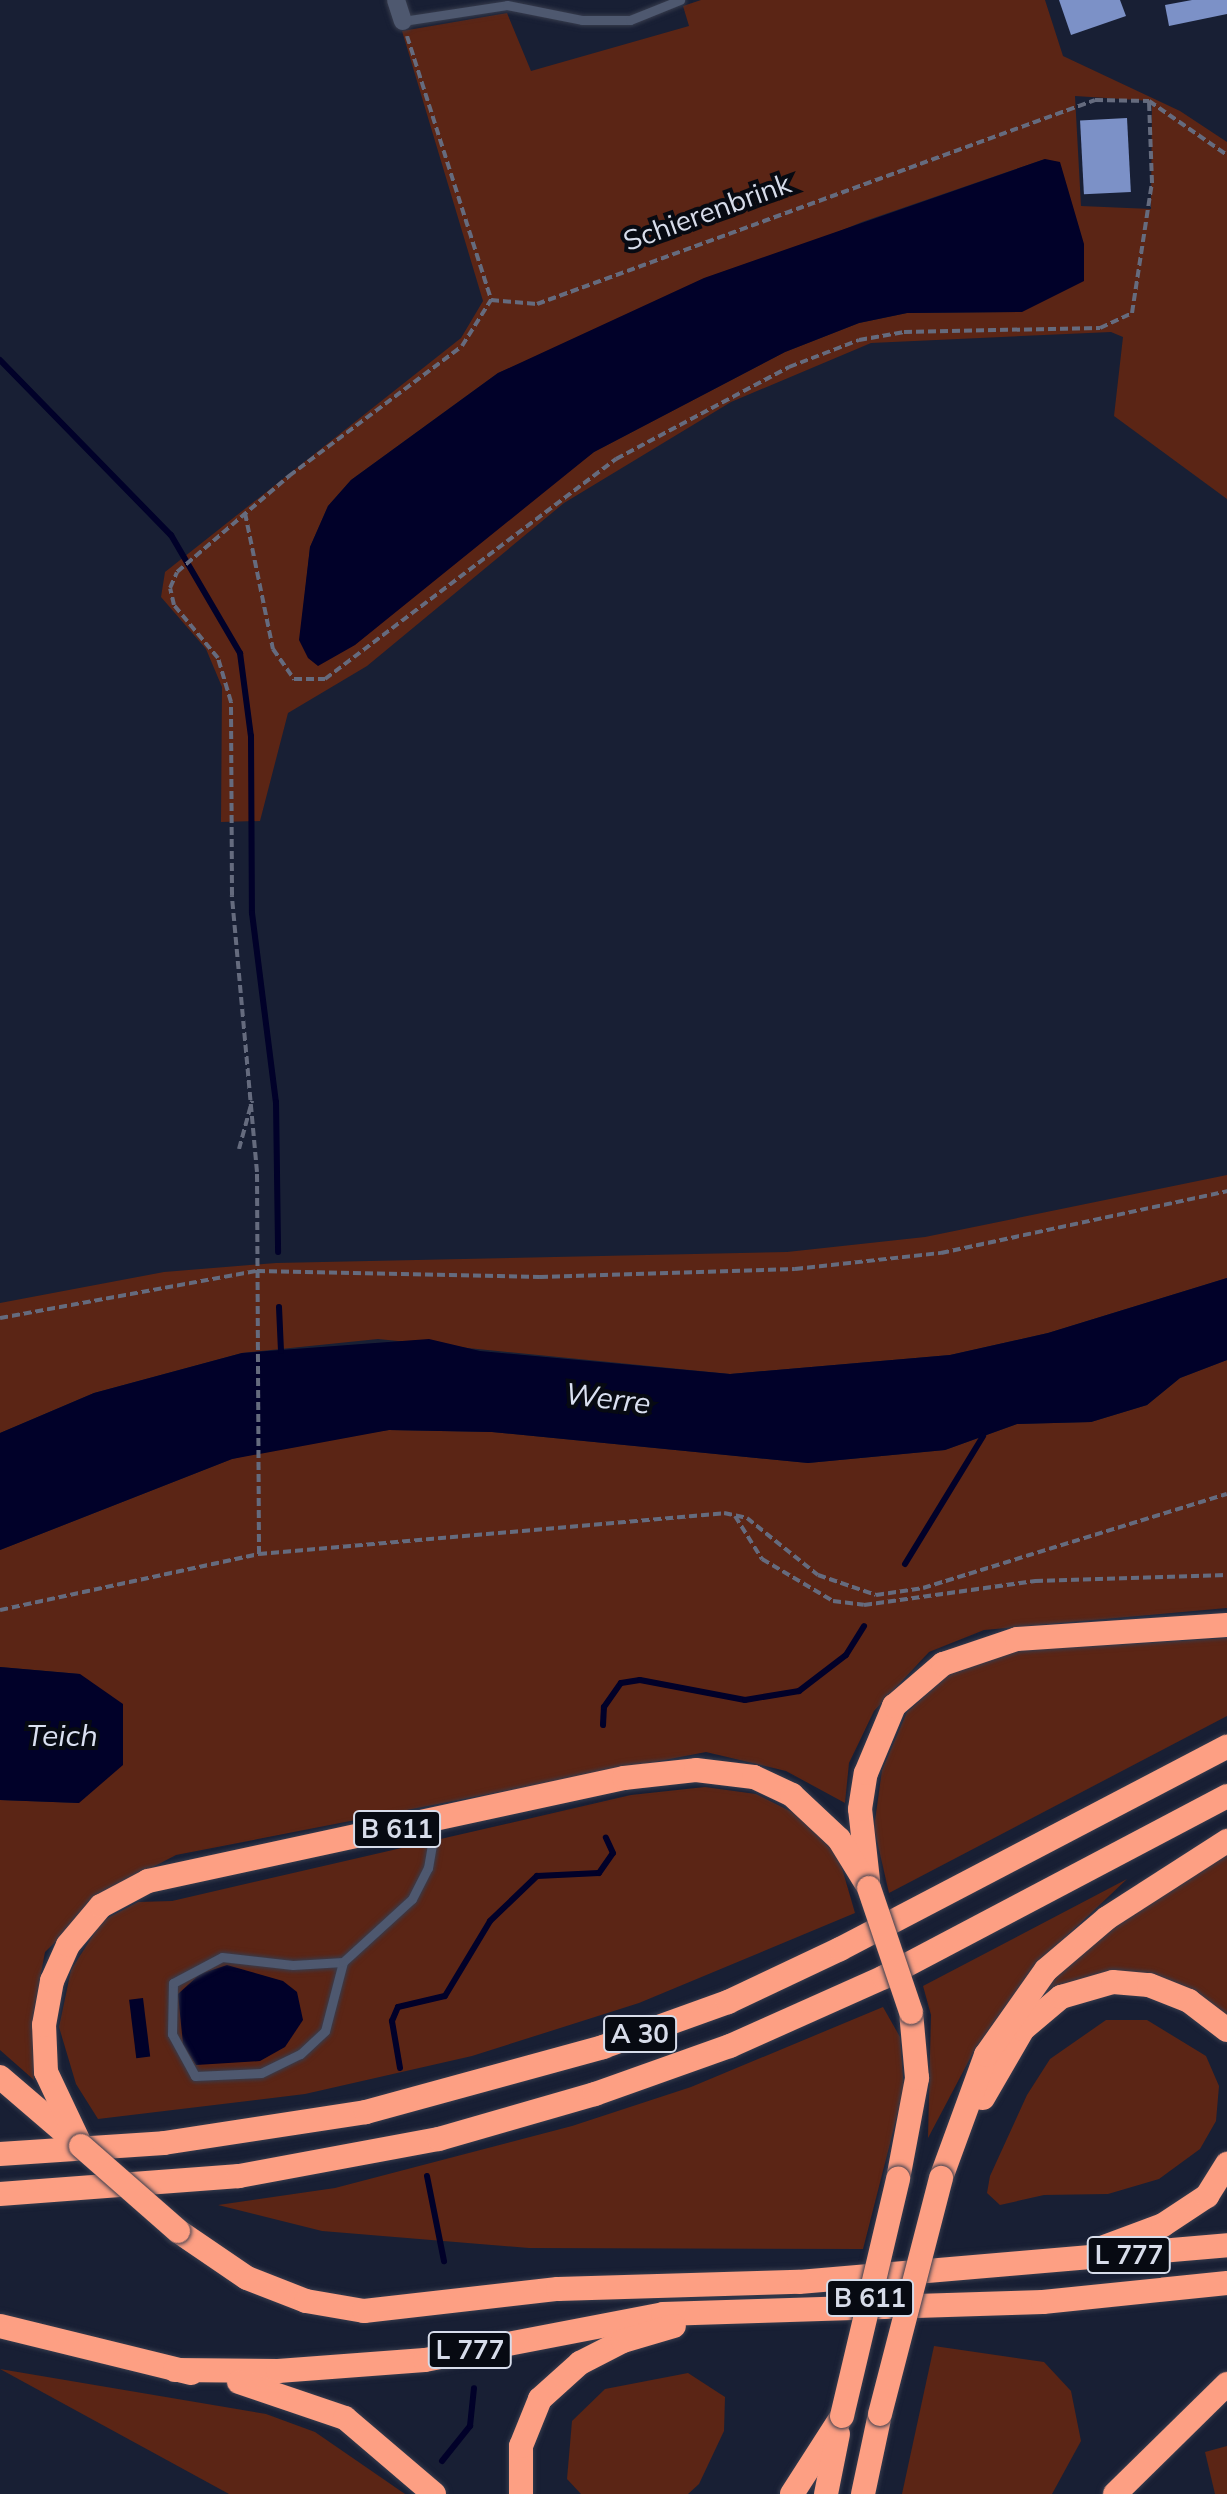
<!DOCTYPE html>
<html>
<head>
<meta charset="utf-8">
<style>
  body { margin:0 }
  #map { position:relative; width:1227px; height:2494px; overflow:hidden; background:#181f34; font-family:Mulish,sans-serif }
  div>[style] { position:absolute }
  .green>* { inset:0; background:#5b2515 }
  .water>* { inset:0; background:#010129; transform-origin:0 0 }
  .stream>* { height:6px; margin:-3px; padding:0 3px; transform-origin:3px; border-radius:3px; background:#010129 }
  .building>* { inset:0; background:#7c91c7; transform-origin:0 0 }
  .path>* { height:4px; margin-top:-2px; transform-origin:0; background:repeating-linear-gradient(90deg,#656b7e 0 8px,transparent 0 12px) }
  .roads { filter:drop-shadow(0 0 2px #373c4d) drop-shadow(0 0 2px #373c4d) }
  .lane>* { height:9px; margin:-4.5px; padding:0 4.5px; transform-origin:4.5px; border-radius:4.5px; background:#4e586f }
  .street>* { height:18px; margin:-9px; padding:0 9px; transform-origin:9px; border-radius:9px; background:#4e586f }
  .highway>* { height:24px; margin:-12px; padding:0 12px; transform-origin:12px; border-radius:12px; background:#fd9f83 }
  .bridges { filter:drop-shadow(0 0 2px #373c4d) drop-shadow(0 0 2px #373c4d) }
  .highway-bridge>* { height:24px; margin:-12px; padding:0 12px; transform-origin:12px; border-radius:12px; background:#fd9f83 }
  span { translate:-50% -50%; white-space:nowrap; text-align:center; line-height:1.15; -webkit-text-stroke:8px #070a12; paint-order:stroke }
  .shield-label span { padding:2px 6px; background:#070a12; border:2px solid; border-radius:6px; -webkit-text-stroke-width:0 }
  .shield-label { font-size:26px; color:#d7dcea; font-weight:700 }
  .street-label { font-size:28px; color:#d7dcea }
  .water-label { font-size:30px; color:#dae0f0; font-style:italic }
</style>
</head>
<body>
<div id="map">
  <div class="green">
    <div style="clip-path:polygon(evenodd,701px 0,1045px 0,1063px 56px,1180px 111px,1227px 142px,1227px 499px,1114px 416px,1123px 337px,1111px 332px,871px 343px,731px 402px,564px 503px,367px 666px,288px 713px,260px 821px,221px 822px,222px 687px,206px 649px,161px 597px,165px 572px,461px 338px,483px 301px,402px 31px,507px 13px,531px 71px,689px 26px,683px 6px,701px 0,1075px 96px,1152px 101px,1151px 209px,1081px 206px,1075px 96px,701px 0,1045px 159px,1021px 312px,907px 313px,859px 323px,785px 352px,594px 452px,527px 502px,300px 640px,310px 547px,328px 506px,351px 480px,498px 373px,862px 222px,1045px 159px)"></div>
    <div style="clip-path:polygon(1227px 1175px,1227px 1278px,1048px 1333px,950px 1355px,730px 1374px,378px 1339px,242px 1353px,94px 1393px,0 1433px,0 1303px,164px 1272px,276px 1263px,787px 1252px,925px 1237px)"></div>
    <div style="clip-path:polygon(1227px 1360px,1227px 1608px,984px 1630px,929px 1652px,874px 1711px,849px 1763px,845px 1803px,786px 1771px,706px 1752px,176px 1855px,109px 1890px,45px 1952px,33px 2016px,34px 2080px,0 2050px,0 1800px,79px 1803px,80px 1674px,0 1667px,0 1550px,232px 1459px,301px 1442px,389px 1430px,492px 1432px,808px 1463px,945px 1450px,1017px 1424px,1091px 1422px,1147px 1405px,1180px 1378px)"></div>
    <div style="clip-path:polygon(1227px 1638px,1227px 1716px,889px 1893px,874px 1828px,882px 1770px,907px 1712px,953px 1671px,1017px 1651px)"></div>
    <div style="clip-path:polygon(705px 1787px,756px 1794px,804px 1818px,837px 1851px,855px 1913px,639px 2003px,472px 2056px,305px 2094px,98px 2119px,76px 2084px,59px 2027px,71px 1970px,102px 1921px,138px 1902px,172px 1901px,631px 1795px)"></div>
    <div style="clip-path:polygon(1227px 1851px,1227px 2019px,1199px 1996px,1153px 1973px,1104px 1973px,1044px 1994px,1062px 1968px,1115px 1922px)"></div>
    <div style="clip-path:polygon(1127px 1879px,1051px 1951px,1004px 2008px,974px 2051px,928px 2138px,931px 2015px,923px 1986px)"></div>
    <div style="clip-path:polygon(883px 2007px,900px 2037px,904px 2089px,863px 2249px,529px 2248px,322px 2231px,218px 2205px,335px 2188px,572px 2126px,691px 2087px)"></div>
    <div style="clip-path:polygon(1106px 2020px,1147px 2020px,1206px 2056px,1219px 2086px,1216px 2121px,1200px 2149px,1159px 2179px,1108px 2194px,1044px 2195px,1000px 2205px,987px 2193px,990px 2176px,1027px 2095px,1050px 2059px)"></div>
    <div style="clip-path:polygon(934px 2346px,1044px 2362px,1071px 2391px,1081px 2441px,1052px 2494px,902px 2494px)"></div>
    <div style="clip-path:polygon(0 2369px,266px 2414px,315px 2432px,405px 2494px,229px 2494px)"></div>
    <div style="clip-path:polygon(688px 2373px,725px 2397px,724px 2431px,699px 2484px,688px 2494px,581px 2494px,567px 2479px,572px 2421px,605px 2389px)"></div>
    <div style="clip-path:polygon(1227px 2446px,1227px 2494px,1215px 2494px,1205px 2452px)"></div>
  </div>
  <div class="water">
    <div style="clip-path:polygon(1045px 159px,1060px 162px,1084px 244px,1084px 281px,1022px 312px,907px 313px,859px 323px,785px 352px,594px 452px,355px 645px,318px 666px,308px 658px,299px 640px,310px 547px,328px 506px,351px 480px,498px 373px,704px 278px)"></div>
    <div style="clip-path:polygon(1227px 1278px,1227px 1360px,1180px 1378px,1147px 1405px,1091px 1422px,1017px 1424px,945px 1450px,808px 1463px,492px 1432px,389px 1430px,232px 1459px,0 1550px,0 1433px,94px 1393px,242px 1353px,429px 1339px,480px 1351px,730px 1374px,950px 1355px,1048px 1333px)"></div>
    <div style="clip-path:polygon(0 1667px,80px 1674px,123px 1704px,123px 1765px,79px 1803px,0 1800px)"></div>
    <div style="clip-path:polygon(227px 1965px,283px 1981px,297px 1992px,303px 2020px,285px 2047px,260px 2061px,196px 2065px,183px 2044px,178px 1994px,200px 1974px)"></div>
    <div style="left:143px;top:1998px;width:59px;height:14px;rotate:83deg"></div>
  </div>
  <div class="stream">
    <div style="left:0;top:360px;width:245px;rotate:45.7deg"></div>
    <div style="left:171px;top:535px;width:137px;rotate:59.7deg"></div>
    <div style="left:240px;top:653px;width:84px;rotate:82.5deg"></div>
    <div style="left:251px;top:736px;width:177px;rotate:89.7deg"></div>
    <div style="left:252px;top:913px;width:191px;rotate:82.8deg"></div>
    <div style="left:276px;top:1102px;width:150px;rotate:89.2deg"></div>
    <div style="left:279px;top:1307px;width:44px;rotate:87.4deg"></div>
    <div style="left:905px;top:1564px;width:150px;rotate:-58.6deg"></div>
    <div style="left:603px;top:1725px;width:18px;rotate:-87deg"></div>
    <div style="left:604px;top:1707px;width:29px;rotate:-55deg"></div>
    <div style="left:621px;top:1683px;width:19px;rotate:-9deg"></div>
    <div style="left:640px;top:1680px;width:107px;rotate:10.8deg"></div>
    <div style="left:745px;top:1700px;width:55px;rotate:-9.5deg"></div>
    <div style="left:799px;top:1691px;width:59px;rotate:-37.5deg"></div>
    <div style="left:846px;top:1655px;width:34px;rotate:-58deg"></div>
    <div style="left:400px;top:2068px;width:48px;rotate:-99.7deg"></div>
    <div style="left:392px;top:2021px;width:15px;rotate:-67deg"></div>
    <div style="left:398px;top:2007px;width:48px;rotate:-13.2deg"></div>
    <div style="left:445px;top:1996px;width:87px;rotate:-59deg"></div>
    <div style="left:490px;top:1921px;width:65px;rotate:-43.8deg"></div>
    <div style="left:537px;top:1876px;width:62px;rotate:-2.8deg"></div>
    <div style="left:599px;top:1873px;width:24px;rotate:-55deg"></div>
    <div style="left:613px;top:1853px;width:17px;rotate:-115deg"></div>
    <div style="left:427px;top:2176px;width:87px;rotate:78.7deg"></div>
    <div style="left:442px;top:2461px;width:45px;rotate:-51.3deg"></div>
    <div style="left:470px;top:2426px;width:38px;rotate:-84deg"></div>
  </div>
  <div class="building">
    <div style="clip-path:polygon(1059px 0,1120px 0,1126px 16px,1071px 35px)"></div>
    <div style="clip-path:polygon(1192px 0,1227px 0,1227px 14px,1169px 26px,1165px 5px)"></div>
    <div style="left:1127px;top:118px;width:74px;height:47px;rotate:87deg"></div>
  </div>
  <div class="path">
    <div style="left:407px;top:36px;width:277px;rotate:72.3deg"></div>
    <div style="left:491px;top:300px;width:46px;rotate:5deg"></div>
    <div style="left:537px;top:304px;width:594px;rotate:-20.08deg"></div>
    <div style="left:1095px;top:100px;width:54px;rotate:1.1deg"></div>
    <div style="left:1149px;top:101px;width:95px;rotate:34.7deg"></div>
    <div style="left:245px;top:513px;width:139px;rotate:78.4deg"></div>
    <div style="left:273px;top:649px;width:37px;rotate:55deg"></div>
    <div style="left:294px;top:679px;width:31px"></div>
    <div style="left:325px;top:679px;width:365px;rotate:-37.1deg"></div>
    <div style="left:616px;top:459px;width:196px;rotate:-28deg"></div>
    <div style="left:789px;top:367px;width:75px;rotate:-21.1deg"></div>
    <div style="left:859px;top:340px;width:46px;rotate:-10.1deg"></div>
    <div style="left:904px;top:332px;width:196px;rotate:-1.2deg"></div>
    <div style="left:1100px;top:328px;width:35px;rotate:-25deg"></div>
    <div style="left:1132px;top:313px;width:132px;rotate:-81.3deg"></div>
    <div style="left:1152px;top:183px;width:82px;rotate:-92.1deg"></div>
    <div style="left:239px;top:1149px;width:50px;rotate:-74.8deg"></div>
    <div style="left:0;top:1318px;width:261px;rotate:-10.4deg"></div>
    <div style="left:257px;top:1271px;width:283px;rotate:1.2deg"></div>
    <div style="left:540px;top:1277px;width:255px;rotate:-1.8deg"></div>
    <div style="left:795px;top:1269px;width:147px;rotate:-6.3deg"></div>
    <div style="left:941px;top:1253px;width:293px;rotate:-12.2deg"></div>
    <div style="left:735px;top:1516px;width:51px;rotate:57.9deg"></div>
    <div style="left:762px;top:1559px;width:82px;rotate:30.6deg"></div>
    <div style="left:833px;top:1601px;width:31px;rotate:7deg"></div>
    <div style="left:864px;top:1605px;width:173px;rotate:-8deg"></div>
    <div style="left:1035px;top:1581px;width:192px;rotate:-1.8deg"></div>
    <div style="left:259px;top:1554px;width:382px;rotate:-90.3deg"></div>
    <div style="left:257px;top:1172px;width:278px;rotate:-95.2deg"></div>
    <div style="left:232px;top:895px;width:193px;rotate:-90.3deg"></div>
    <div style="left:231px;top:702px;width:46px;rotate:-106.5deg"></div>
    <div style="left:218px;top:658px;width:69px;rotate:-129.7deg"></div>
    <div style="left:174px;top:605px;width:17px;rotate:-103deg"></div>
    <div style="left:170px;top:588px;width:17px;rotate:-66deg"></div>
    <div style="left:177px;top:572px;width:148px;rotate:-40.6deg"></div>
    <div style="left:289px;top:476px;width:216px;rotate:-36.9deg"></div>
    <div style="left:462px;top:346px;width:54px;rotate:-57.8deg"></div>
    <div style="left:0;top:1610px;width:265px;rotate:-12.2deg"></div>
    <div style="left:259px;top:1554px;width:467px;rotate:-5deg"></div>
    <div style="left:724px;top:1513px;width:24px;rotate:12deg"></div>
    <div style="left:747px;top:1518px;width:91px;rotate:38.8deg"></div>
    <div style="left:818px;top:1575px;width:61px;rotate:19deg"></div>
    <div style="left:876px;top:1595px;width:48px;rotate:-8.5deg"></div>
    <div style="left:923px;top:1588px;width:318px;rotate:-17.2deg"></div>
  </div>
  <div class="roads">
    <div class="lane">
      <div style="left:403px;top:21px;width:105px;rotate:-8.7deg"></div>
      <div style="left:507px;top:5px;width:76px;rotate:11.3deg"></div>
      <div style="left:582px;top:20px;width:48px"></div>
      <div style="left:630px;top:20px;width:54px;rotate:-21.8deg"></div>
      <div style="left:343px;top:1962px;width:71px;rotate:104.6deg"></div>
      <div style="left:325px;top:2031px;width:34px;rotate:137deg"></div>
      <div style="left:300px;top:2054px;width:43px;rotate:154deg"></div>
      <div style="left:261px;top:2073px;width:66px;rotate:177.4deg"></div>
      <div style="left:195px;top:2076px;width:48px;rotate:-118.7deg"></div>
      <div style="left:172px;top:2034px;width:51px;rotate:-88.9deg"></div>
      <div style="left:173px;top:1983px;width:55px;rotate:-28deg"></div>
      <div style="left:222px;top:1957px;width:71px;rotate:6.4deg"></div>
      <div style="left:293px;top:1965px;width:50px;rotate:-3.4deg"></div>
      <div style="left:343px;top:1962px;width:93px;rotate:-42.4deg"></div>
      <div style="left:412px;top:1899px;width:35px;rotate:-63deg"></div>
      <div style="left:428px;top:1868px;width:48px;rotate:-80.3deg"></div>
    </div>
    <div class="street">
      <div style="left:396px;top:0;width:22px;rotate:72deg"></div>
    </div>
    <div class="highway">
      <div style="left:868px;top:1880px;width:71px;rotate:-96.4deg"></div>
      <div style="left:860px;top:1809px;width:36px;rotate:-81deg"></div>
      <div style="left:866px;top:1773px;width:73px;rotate:-67.3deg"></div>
      <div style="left:894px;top:1706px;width:65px;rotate:-40.6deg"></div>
      <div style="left:943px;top:1664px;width:78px;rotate:-18.7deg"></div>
      <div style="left:1017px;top:1639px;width:210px;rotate:-3.8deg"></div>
      <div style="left:0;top:2077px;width:92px;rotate:40.6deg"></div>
      <div style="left:983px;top:2098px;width:80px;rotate:-59.9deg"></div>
      <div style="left:1023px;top:2029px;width:50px;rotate:-40.1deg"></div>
      <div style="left:1061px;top:1997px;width:54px;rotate:-16.1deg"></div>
      <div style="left:1113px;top:1982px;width:36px;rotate:5deg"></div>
      <div style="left:1149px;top:1985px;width:43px;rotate:21.8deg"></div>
      <div style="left:1189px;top:2001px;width:48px;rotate:37.3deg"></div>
      <div style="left:81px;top:2146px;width:82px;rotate:-115.3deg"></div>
      <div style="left:46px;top:2072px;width:47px;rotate:-92.4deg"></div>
      <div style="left:44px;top:2025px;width:45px;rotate:-79.7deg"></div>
      <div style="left:52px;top:1981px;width:39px;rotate:-66deg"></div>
      <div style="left:68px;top:1945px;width:51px;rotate:-49.8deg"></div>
      <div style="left:101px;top:1906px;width:53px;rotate:-28deg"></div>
      <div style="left:148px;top:1881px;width:487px;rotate:-12.2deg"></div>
      <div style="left:624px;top:1778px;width:72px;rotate:-6.3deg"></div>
      <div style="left:696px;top:1770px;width:58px;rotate:6.9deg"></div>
      <div style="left:754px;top:1777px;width:42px;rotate:25.3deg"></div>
      <div style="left:792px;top:1795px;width:64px;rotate:43.1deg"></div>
      <div style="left:839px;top:1839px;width:57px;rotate:58.5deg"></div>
      <div style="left:0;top:2154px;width:164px;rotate:-3.8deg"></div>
      <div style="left:164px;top:2143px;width:204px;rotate:-8.7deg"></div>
      <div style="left:366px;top:2112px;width:246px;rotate:-15.3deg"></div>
      <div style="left:603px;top:2047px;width:133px;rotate:-19.8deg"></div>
      <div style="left:728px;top:2002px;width:124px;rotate:-25.3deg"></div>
      <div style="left:840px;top:1949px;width:437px;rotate:-27.6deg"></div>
      <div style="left:941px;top:2178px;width:131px;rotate:-69.9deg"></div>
      <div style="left:986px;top:2055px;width:104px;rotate:-54.8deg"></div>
      <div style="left:1046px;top:1970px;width:80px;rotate:-40.4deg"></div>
      <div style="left:1107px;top:1918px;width:143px;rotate:-32.7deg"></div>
      <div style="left:898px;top:2179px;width:103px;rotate:-79.3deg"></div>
      <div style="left:917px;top:2078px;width:66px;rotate:-95.2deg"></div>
      <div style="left:0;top:2194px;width:240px;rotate:-4.3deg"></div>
      <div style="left:239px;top:2176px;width:203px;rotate:-10.5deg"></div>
      <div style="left:439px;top:2139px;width:162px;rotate:-16.1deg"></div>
      <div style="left:595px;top:2094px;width:143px;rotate:-19.6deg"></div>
      <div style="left:730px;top:2046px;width:169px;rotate:-24.1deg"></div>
      <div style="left:884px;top:1977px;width:388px;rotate:-27.8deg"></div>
      <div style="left:178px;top:2231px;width:83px;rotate:34.3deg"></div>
      <div style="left:247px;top:2278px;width:63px;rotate:21.3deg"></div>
      <div style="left:306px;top:2301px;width:59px;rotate:9.8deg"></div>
      <div style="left:364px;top:2311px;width:195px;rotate:-6.5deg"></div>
      <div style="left:558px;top:2289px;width:241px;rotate:-1.7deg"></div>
      <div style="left:799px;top:2282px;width:430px;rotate:-4.9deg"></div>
      <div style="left:1104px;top:2247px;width:63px;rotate:-20.4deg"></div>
      <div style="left:1163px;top:2225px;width:53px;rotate:-33.4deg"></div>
      <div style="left:1207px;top:2196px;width:38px;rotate:-58deg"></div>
      <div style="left:0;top:2326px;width:197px;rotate:13.8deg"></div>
      <div style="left:175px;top:2370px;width:103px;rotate:0.6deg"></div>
      <div style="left:278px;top:2371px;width:147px;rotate:-4.3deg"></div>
      <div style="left:425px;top:2360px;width:242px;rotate:-10.9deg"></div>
      <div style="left:663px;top:2314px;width:380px;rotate:-1.8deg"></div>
      <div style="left:1043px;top:2302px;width:185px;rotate:-5.9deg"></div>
      <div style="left:239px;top:2382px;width:112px;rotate:18.8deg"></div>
      <div style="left:345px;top:2418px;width:117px;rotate:40.5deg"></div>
      <div style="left:521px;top:2494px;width:48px;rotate:-90deg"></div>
      <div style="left:521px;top:2446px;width:51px;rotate:-68deg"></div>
      <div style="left:540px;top:2399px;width:54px;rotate:-42deg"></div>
      <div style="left:580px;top:2363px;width:48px;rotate:-27.1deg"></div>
      <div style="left:623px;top:2341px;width:53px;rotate:-16.4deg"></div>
      <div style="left:792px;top:2494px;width:93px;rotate:-57.3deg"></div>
      <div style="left:826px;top:2494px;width:61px;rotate:-78.7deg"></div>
      <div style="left:863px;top:2494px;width:82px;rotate:-78deg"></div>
      <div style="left:1115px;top:2494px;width:157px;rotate:-44.5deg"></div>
    </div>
  </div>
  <div class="bridges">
    <div class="highway-bridge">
      <div style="left:869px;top:1888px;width:131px;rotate:71.3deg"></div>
      <div style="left:81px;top:2146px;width:129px;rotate:41.2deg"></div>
      <div style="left:880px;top:2414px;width:244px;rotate:-75.5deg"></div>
      <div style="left:842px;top:2416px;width:244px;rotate:-76.7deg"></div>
    </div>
  </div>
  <div class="shield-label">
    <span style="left:397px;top:1829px">B 611</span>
    <span style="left:640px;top:2034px">A 30</span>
    <span style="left:1129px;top:2255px">L 777</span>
    <span style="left:870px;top:2298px">B 611</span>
    <span style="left:470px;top:2350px">L 777</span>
  </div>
  <div class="street-label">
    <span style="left:707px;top:212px;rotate:-20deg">Schierenbrink</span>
  </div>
  <div class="water-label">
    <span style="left:608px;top:1398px;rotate:7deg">Werre</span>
    <span style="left:62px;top:1735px">Teich</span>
  </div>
</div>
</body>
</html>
